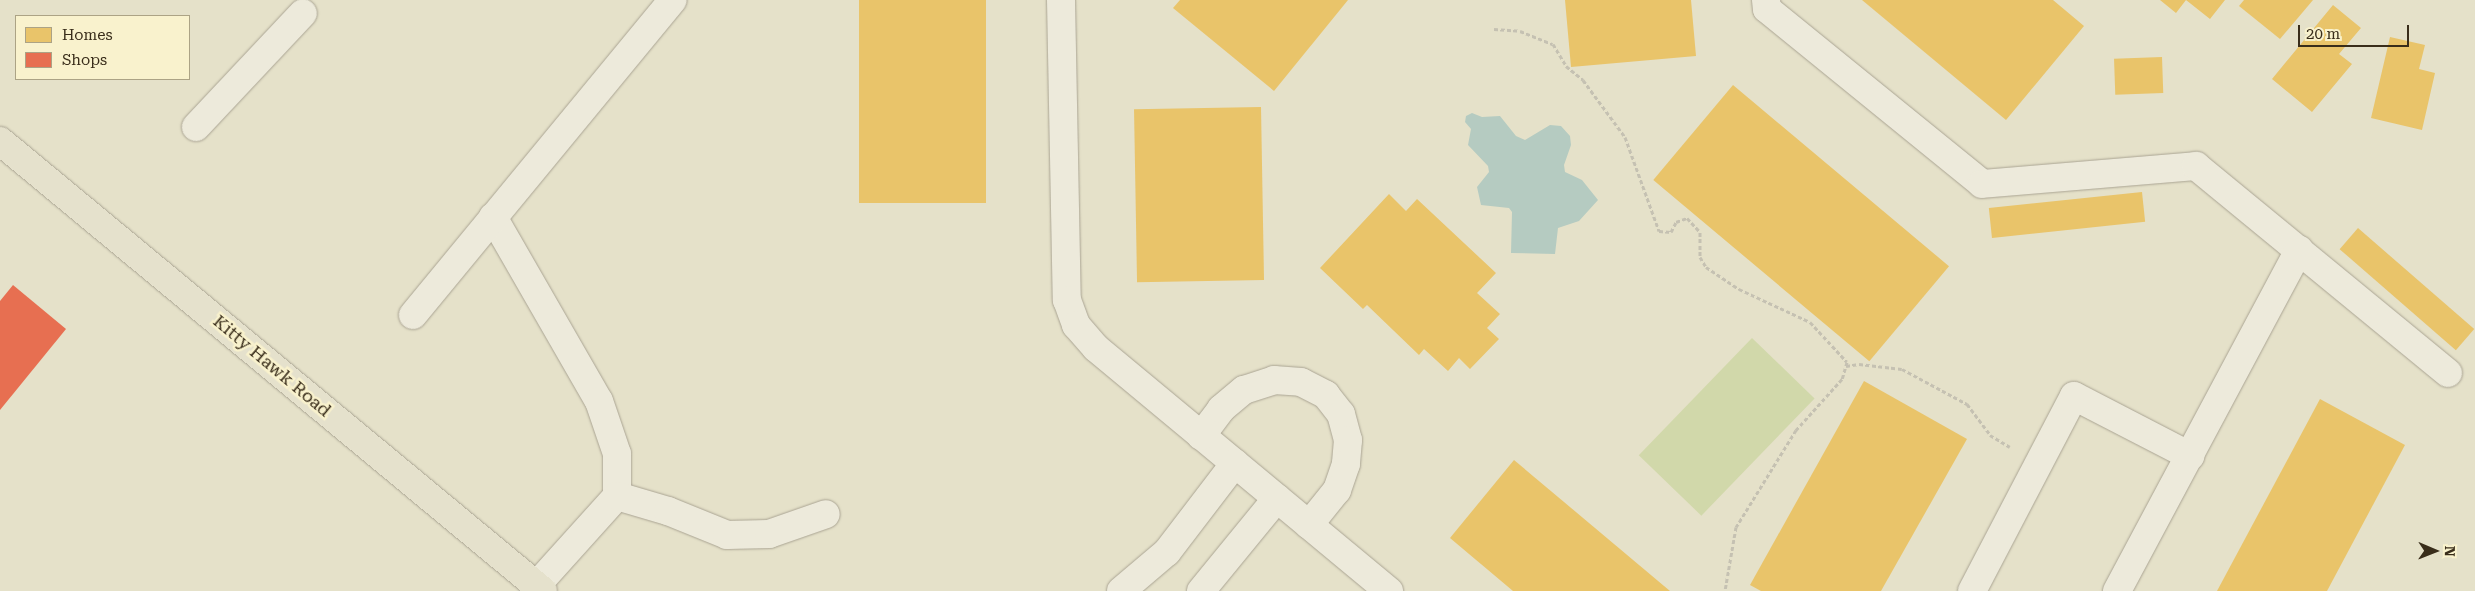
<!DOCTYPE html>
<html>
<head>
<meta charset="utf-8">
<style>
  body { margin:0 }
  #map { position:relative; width:2475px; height:591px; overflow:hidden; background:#e5e1c9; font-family:"Roboto Serif",serif }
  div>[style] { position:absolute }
  .green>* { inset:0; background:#d1d8aa; transform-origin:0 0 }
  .water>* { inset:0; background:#b5cbc1 }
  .homes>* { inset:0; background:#e9c46a; transform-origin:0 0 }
  .shops>* { inset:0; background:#e76f51 }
  .path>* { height:3px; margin-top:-1.5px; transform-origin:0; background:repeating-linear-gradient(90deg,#c5c1b2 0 4px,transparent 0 6.5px) }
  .roads { filter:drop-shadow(0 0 1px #aaa493) drop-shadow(0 0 1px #aaa493) }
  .minor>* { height:28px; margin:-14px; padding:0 14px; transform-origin:14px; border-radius:14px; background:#edeadb }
  .major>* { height:28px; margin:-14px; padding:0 14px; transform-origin:14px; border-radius:14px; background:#e5e1cc }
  span { translate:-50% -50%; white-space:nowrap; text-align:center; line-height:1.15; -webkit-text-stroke:5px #f9f2cd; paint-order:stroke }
  .street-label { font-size:18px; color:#392d1a }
  .legend { position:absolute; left:15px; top:15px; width:175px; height:65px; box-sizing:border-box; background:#f9f2cd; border:1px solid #aca385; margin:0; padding:6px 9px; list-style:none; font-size:15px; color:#392d1a }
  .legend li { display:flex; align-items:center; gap:10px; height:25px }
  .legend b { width:25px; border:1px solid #aca385 }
  .north { position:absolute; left:2410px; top:526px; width:50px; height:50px; -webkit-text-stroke:4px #f9f2cd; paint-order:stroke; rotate:91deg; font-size:14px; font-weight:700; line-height:20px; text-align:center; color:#392d1a }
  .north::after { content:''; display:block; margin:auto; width:18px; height:22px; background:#392d1a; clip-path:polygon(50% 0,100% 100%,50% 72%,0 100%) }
  .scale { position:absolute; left:2298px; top:25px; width:111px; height:22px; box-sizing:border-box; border:2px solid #392d1a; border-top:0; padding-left:6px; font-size:15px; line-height:18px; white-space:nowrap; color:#392d1a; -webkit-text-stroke:4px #f9f2cd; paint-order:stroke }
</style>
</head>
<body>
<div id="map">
  <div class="green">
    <div style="left:1752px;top:338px;width:87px;height:163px;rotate:44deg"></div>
  </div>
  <div class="water">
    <div style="clip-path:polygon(1472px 113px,1482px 117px,1500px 116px,1516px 136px,1525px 140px,1550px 125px,1561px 126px,1570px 136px,1571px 145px,1564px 165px,1565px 172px,1582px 180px,1598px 200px,1579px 221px,1558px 228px,1555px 254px,1511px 253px,1512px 212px,1509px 208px,1481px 205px,1477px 187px,1489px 172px,1488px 166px,1468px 145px,1471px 129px,1465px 122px,1466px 116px)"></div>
  </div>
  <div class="homes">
    <div style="left:859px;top:0;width:127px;height:203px"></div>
    <div style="clip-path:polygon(1180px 0,1348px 0,1274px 91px,1173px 8px)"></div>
    <div style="clip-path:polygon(1565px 0,1691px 0,1696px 56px,1571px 67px)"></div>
    <div style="clip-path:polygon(1862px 0,2053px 0,2084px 26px,2006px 120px)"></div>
    <div style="clip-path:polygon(2160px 0,2225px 0,2210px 19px,2186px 0,2176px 13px)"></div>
    <div style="clip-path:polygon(2244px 0,2313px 0,2280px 39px,2239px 6px)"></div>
    <div style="clip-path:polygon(2333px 5px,2361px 28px,2339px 54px,2352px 64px,2312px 112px,2272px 79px)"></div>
    <div style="clip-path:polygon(2390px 37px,2425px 45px,2419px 69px,2435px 73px,2422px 130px,2371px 118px)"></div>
    <div style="left:2162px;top:57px;width:36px;height:48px;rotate:88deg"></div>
    <div style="left:1733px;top:85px;width:282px;height:124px;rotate:40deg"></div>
    <div style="left:1261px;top:107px;width:173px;height:127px;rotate:89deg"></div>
    <div style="left:2142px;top:192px;width:30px;height:154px;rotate:84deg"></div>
    <div style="clip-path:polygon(1389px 194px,1406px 211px,1417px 199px,1496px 273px,1477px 293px,1500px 314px,1487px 328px,1499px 339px,1470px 369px,1459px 358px,1448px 371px,1424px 349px,1419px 355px,1367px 305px,1363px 309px,1320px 268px)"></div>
    <div style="left:2358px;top:228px;width:154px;height:28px;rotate:41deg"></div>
    <div style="clip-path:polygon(1864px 381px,1967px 439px,1881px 591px,1761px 591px,1750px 585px)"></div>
    <div style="clip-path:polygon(2320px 399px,2405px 445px,2327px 591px,2217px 591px)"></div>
    <div style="clip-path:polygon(1514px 460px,1670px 591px,1513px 591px,1450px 538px)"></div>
  </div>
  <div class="shops">
    <div style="clip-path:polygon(13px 285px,66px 329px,0 410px,0 301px)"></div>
  </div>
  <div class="path">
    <div style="left:1494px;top:29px;width:26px;rotate:4deg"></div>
    <div style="left:1520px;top:31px;width:35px;rotate:22deg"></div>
    <div style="left:1553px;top:44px;width:26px;rotate:59deg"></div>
    <div style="left:1566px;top:66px;width:22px;rotate:39deg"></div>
    <div style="left:1583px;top:80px;width:71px;rotate:53.6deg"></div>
    <div style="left:1625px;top:137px;width:100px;rotate:70.1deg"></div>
    <div style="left:1659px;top:231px;width:12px;rotate:5deg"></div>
    <div style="left:1671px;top:232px;width:11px;rotate:-63deg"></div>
    <div style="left:1676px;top:222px;width:12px;rotate:-20deg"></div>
    <div style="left:1687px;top:218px;width:19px;rotate:47deg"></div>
    <div style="left:1700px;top:232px;width:25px;rotate:90deg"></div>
    <div style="left:1700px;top:257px;width:12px;rotate:59deg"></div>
    <div style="left:1706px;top:267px;width:40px;rotate:34deg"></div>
    <div style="left:1739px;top:289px;width:78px;rotate:24.9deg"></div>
    <div style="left:1810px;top:322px;width:54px;rotate:47.2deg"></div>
    <div style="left:1847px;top:362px;width:18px;rotate:106deg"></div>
    <div style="left:1842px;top:379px;width:69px;rotate:132deg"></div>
    <div style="left:1796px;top:430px;width:114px;rotate:121.7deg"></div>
    <div style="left:1736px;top:527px;width:65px;rotate:99.8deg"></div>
    <div style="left:1846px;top:366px;width:13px;rotate:-9deg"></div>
    <div style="left:1859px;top:364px;width:43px;rotate:6.6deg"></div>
    <div style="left:1902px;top:369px;width:74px;rotate:28.3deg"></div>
    <div style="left:1967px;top:404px;width:39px;rotate:53deg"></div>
    <div style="left:1990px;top:435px;width:23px;rotate:31deg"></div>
  </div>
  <div class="roads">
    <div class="minor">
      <div style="left:1061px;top:0;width:300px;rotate:88.9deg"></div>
      <div style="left:1067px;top:300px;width:27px;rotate:70deg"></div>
      <div style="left:1076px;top:325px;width:30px;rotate:49deg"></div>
      <div style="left:1096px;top:348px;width:381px;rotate:39.7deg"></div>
      <div style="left:1766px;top:0;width:9px;rotate:84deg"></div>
      <div style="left:1767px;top:9px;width:277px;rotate:39.1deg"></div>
      <div style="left:1982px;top:184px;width:215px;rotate:-4.8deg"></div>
      <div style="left:2196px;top:166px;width:326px;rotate:39.4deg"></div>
      <div style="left:196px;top:127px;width:156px;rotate:-46.8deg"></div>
      <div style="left:493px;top:217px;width:212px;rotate:60.1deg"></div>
      <div style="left:599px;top:401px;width:56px;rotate:71.2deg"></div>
      <div style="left:617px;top:454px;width:42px;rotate:90deg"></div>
      <div style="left:617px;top:496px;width:121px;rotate:132deg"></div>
      <div style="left:413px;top:315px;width:408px;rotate:-50.5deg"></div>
      <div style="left:1201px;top:436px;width:34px;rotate:-53deg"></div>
      <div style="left:1221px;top:409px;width:30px;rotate:-40deg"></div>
      <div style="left:1244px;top:390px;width:32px;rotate:-18deg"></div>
      <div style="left:1274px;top:380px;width:27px;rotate:4deg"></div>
      <div style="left:1301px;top:382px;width:28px;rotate:27deg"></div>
      <div style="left:1326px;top:395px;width:24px;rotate:52deg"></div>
      <div style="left:1341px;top:414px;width:27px;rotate:75deg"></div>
      <div style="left:1348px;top:440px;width:24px;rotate:95deg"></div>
      <div style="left:1346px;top:464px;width:28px;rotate:109deg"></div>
      <div style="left:1337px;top:490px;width:45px;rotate:128.7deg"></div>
      <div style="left:617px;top:496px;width:53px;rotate:16.4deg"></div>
      <div style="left:668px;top:511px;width:64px;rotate:22.1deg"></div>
      <div style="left:727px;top:535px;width:42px;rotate:-1.4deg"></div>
      <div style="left:769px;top:534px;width:60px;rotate:-19.3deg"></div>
      <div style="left:1121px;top:591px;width:60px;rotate:-40.3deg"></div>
      <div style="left:1167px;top:552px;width:112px;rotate:-52.6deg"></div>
      <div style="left:1201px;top:591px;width:120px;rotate:-50.7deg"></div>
      <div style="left:1972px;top:591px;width:220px;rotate:-62.4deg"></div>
      <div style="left:2074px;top:396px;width:131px;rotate:27.3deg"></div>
      <div style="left:2117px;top:591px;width:387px;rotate:-61.9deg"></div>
    </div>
    <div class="major">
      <div style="left:0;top:141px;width:705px;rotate:39.65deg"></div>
    </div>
  </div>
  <div class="street-label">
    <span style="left:272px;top:366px;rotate:40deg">Kitty Hawk Road</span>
  </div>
  <ul class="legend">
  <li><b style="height:14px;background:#e9c46a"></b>Homes</li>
  <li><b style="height:14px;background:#e76f51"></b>Shops</li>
  </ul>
  <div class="north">N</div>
  <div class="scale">20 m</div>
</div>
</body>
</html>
